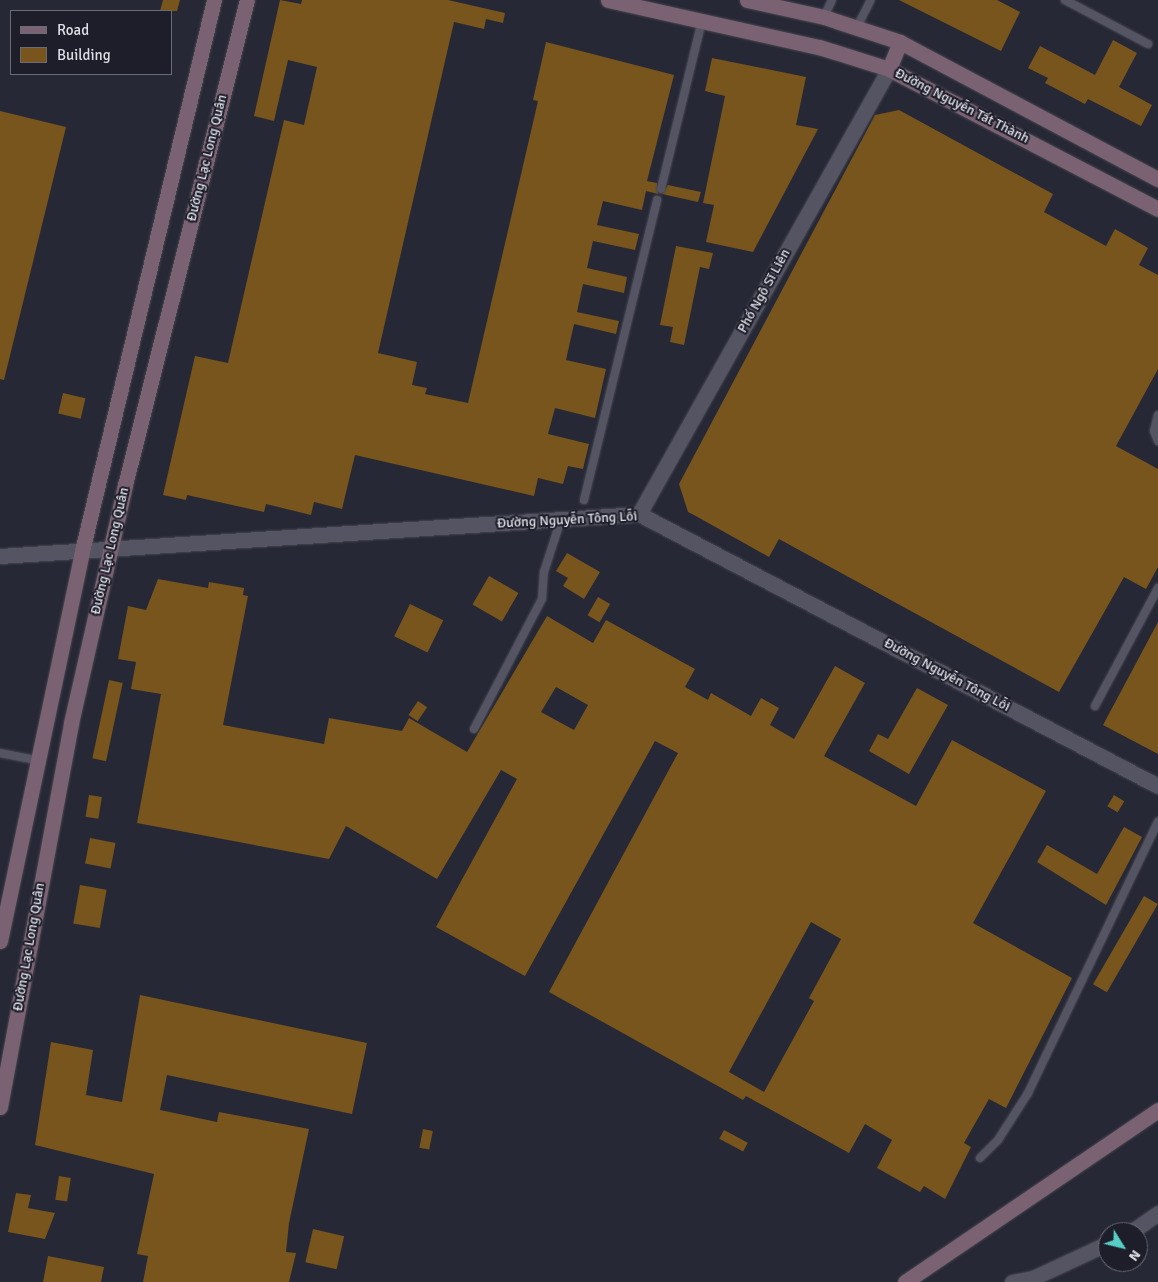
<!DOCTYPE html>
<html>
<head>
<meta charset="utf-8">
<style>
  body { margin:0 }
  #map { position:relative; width:1158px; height:1282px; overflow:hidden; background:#272835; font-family:Signika,sans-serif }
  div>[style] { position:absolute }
  .building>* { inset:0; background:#77551c; transform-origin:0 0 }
  .roads { filter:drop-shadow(0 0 1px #464751) drop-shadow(0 0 1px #464751) }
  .lane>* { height:8px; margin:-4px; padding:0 4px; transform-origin:4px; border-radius:4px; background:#545463 }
  .street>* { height:15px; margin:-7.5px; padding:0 7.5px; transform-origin:7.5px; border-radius:7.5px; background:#545463 }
  .secondary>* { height:15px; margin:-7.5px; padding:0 7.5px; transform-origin:7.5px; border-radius:7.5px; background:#7b6272 }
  span { translate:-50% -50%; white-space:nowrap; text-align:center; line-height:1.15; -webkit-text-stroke:4px #1e1e2b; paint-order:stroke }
  .street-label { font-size:14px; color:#dfdfe8 }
  .legend { position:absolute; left:10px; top:10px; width:162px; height:65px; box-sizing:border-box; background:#1e1e2b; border:1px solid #6b6b77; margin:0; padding:6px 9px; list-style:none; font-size:15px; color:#dfdfe8 }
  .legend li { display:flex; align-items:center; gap:10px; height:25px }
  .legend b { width:25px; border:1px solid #6b6b77 }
  .north { position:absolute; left:1098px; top:1222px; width:50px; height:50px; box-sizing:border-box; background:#1e1e2b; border:1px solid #6b6b77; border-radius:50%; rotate:126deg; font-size:14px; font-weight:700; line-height:20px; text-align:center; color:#dfdfe8 }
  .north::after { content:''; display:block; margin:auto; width:18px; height:22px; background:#55cec5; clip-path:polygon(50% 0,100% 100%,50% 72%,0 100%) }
</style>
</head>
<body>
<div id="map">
  <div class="building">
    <div style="clip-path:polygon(163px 0,180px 0,177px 11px,160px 11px)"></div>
    <div style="clip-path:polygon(280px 0,301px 4px,302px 0,448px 0,505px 13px,503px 23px,486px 19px,484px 29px,454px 22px,378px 353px,417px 362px,412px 385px,427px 388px,425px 394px,468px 403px,538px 101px,533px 100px,546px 42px,674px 75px,647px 181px,657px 183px,658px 194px,646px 191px,642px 210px,603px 201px,597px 225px,639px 234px,635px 250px,593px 241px,587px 268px,627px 277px,624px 293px,583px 284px,577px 312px,619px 321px,616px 334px,574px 324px,566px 360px,606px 369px,595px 418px,555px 408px,548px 434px,589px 444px,583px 469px,568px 466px,563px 484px,538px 478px,534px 496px,355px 455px,342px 509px,314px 502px,311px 515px,266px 504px,264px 512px,187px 495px,186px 500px,163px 495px,195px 356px,228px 363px,284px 120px,304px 125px,317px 67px,288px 60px,274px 121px,254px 116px)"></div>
    <div style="clip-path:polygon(899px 0,997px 0,1020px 12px,1001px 51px)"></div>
    <div style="clip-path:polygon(1113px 40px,1137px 53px,1119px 87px,1152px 105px,1141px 126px,1088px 99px,1085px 104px,1045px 83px,1048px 78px,1028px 68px,1040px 46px,1095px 75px)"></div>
    <div style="clip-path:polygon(712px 58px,806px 77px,796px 125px,818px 129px,753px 252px,706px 242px,714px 205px,703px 203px,725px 96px,705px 91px)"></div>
    <div style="clip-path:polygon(899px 110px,1053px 194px,1044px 212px,1106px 246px,1115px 229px,1148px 248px,1139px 265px,1158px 275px,1158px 369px,1116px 446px,1158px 469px,1158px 567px,1146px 589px,1124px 577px,1059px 692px,779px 539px,769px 557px,694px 515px,688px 512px,679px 484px,875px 115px)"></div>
    <div style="clip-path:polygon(0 111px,66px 127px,4px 380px,0 379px)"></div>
    <div style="clip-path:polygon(668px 185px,701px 192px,698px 202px,662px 194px)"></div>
    <div style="clip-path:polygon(676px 246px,713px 253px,709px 269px,700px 267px,684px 345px,670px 342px,673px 327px,660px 325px)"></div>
    <div style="left:63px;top:393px;width:23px;height:21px;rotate:13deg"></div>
    <div style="clip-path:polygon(567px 553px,600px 572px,584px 599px,563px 586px,568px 578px,556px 571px)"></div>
    <div style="left:489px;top:576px;width:34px;height:33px;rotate:30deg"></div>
    <div style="clip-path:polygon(evenodd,158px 579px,208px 588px,209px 582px,244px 588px,243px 595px,248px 596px,223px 725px,324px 744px,329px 718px,402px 731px,409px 718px,467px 752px,547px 616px,593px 643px,606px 620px,695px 669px,685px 687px,708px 700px,711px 693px,751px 716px,761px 698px,779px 708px,770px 725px,794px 739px,835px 666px,865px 683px,824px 756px,916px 806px,952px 740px,1046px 791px,973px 923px,1072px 978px,1006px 1108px,989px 1099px,964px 1143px,971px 1147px,945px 1199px,924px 1186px,920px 1192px,877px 1168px,892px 1140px,865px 1124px,849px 1153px,746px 1096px,743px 1100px,549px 992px,678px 753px,655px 741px,525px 976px,436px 927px,517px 779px,501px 770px,437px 879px,346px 826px,329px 859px,137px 823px,161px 694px,131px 689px,136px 662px,118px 659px,128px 606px,146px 610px,158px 579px,556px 687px,588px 705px,574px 730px,541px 712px,556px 687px,158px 579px,811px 922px,841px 939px,809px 998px,814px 1001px,764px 1092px,729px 1072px,811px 922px)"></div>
    <div style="left:598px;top:597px;width:14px;height:21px;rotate:30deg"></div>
    <div style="left:410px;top:604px;width:37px;height:36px;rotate:26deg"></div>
    <div style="clip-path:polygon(1158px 622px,1158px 754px,1103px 725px)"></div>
    <div style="left:109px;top:680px;width:14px;height:80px;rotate:12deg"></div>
    <div style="clip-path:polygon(917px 688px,948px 705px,909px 774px,869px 751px,878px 734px,888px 739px)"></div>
    <div style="left:418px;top:701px;width:11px;height:17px;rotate:34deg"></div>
    <div style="left:89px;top:795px;width:13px;height:22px;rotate:9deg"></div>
    <div style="left:1114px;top:795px;width:12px;height:13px;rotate:31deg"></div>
    <div style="clip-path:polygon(1124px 827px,1142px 837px,1106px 905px,1037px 862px,1047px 845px,1097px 874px)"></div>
    <div style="left:90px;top:838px;width:26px;height:26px;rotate:11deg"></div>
    <div style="left:80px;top:885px;width:27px;height:39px;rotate:10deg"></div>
    <div style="left:1144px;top:896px;width:16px;height:102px;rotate:30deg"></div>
    <div style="clip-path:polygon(140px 995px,367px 1043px,352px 1114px,167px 1075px,160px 1110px,217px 1122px,219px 1112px,309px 1129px,289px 1223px,286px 1252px,296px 1253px,289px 1282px,143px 1282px,148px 1256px,137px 1254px,154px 1174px,35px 1145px,51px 1042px,93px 1050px,86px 1095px,122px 1102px)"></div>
    <div style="left:423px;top:1129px;width:10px;height:19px;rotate:11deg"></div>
    <div style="left:724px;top:1130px;width:27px;height:10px;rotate:28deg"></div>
    <div style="left:59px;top:1176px;width:12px;height:24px;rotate:9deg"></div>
    <div style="clip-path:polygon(16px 1193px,31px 1195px,28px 1208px,55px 1213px,45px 1239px,8px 1232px)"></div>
    <div style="left:313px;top:1229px;width:32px;height:34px;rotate:13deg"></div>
    <div style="clip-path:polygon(48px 1256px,104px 1267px,101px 1282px,43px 1282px)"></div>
  </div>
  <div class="roads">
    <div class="lane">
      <div style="left:1065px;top:0;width:94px;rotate:27.9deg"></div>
      <div style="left:824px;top:17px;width:19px;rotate:-65deg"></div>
      <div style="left:857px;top:27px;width:30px;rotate:-63deg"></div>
      <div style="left:661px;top:189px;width:173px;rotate:-76.3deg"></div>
      <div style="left:1158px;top:415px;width:16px;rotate:104deg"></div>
      <div style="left:1154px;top:431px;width:11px;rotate:68deg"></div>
      <div style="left:584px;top:500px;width:309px;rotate:-76.3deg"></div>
      <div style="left:1095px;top:706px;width:134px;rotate:-61.9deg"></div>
      <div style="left:474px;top:729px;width:147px;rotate:-62.4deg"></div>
      <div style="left:542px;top:599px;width:27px;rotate:-86deg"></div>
      <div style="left:544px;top:572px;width:56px;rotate:-72.2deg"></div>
      <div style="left:0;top:753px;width:37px;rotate:11deg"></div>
      <div style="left:980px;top:1158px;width:25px;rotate:-45deg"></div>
      <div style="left:998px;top:1140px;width:56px;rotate:-57.4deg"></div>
      <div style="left:1028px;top:1093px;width:301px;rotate:-64.4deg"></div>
    </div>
    <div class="street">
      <div style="left:639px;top:514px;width:510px;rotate:-60.67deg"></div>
      <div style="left:0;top:556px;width:640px;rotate:-3.76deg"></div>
      <div style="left:639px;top:514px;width:586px;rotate:27.66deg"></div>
      <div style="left:1131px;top:1232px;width:33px;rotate:-35deg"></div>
      <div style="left:1033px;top:1278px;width:83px;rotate:-25deg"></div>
      <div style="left:1012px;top:1282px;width:21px;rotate:-11deg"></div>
      <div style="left:1033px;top:1278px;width:4px;rotate:76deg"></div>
    </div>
    <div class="secondary">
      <div style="left:608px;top:0;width:216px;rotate:12.6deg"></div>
      <div style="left:819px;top:47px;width:73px;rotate:17.4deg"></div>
      <div style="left:889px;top:69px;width:303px;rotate:27.5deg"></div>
      <div style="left:747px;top:0;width:79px;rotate:12.4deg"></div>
      <div style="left:824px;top:17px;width:80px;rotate:18.2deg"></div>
      <div style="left:900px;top:42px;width:292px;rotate:28deg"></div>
      <div style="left:889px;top:69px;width:29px;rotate:-68deg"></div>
      <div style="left:0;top:941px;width:399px;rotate:-78.1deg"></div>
      <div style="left:82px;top:551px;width:567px;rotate:-76.53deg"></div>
      <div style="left:0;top:1107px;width:391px;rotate:-79.5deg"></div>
      <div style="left:71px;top:723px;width:244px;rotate:-77.2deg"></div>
      <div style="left:125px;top:485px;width:500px;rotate:-75.88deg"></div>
      <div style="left:905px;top:1282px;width:306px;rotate:-34.2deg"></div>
    </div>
  </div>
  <div class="street-label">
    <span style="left:962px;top:106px;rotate:27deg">Đường Nguyễn Tất Thành</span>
    <span style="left:207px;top:158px;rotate:-76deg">Đường Lạc Long Quân</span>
    <span style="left:764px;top:291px;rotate:-61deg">Phố Ngô Sĩ Liên</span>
    <span style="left:567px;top:520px;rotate:-3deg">Đường Nguyễn Tông Lỗi</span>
    <span style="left:110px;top:551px;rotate:-77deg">Đường Lạc Long Quân</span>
    <span style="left:947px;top:675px;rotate:28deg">Đường Nguyễn Tông Lỗi</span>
    <span style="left:29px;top:947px;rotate:-80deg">Đường Lạc Long Quân</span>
  </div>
  <ul class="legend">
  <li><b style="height:6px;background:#7b6272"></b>Road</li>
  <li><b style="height:14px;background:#77551c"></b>Building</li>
  </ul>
  <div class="north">N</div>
</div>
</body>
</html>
